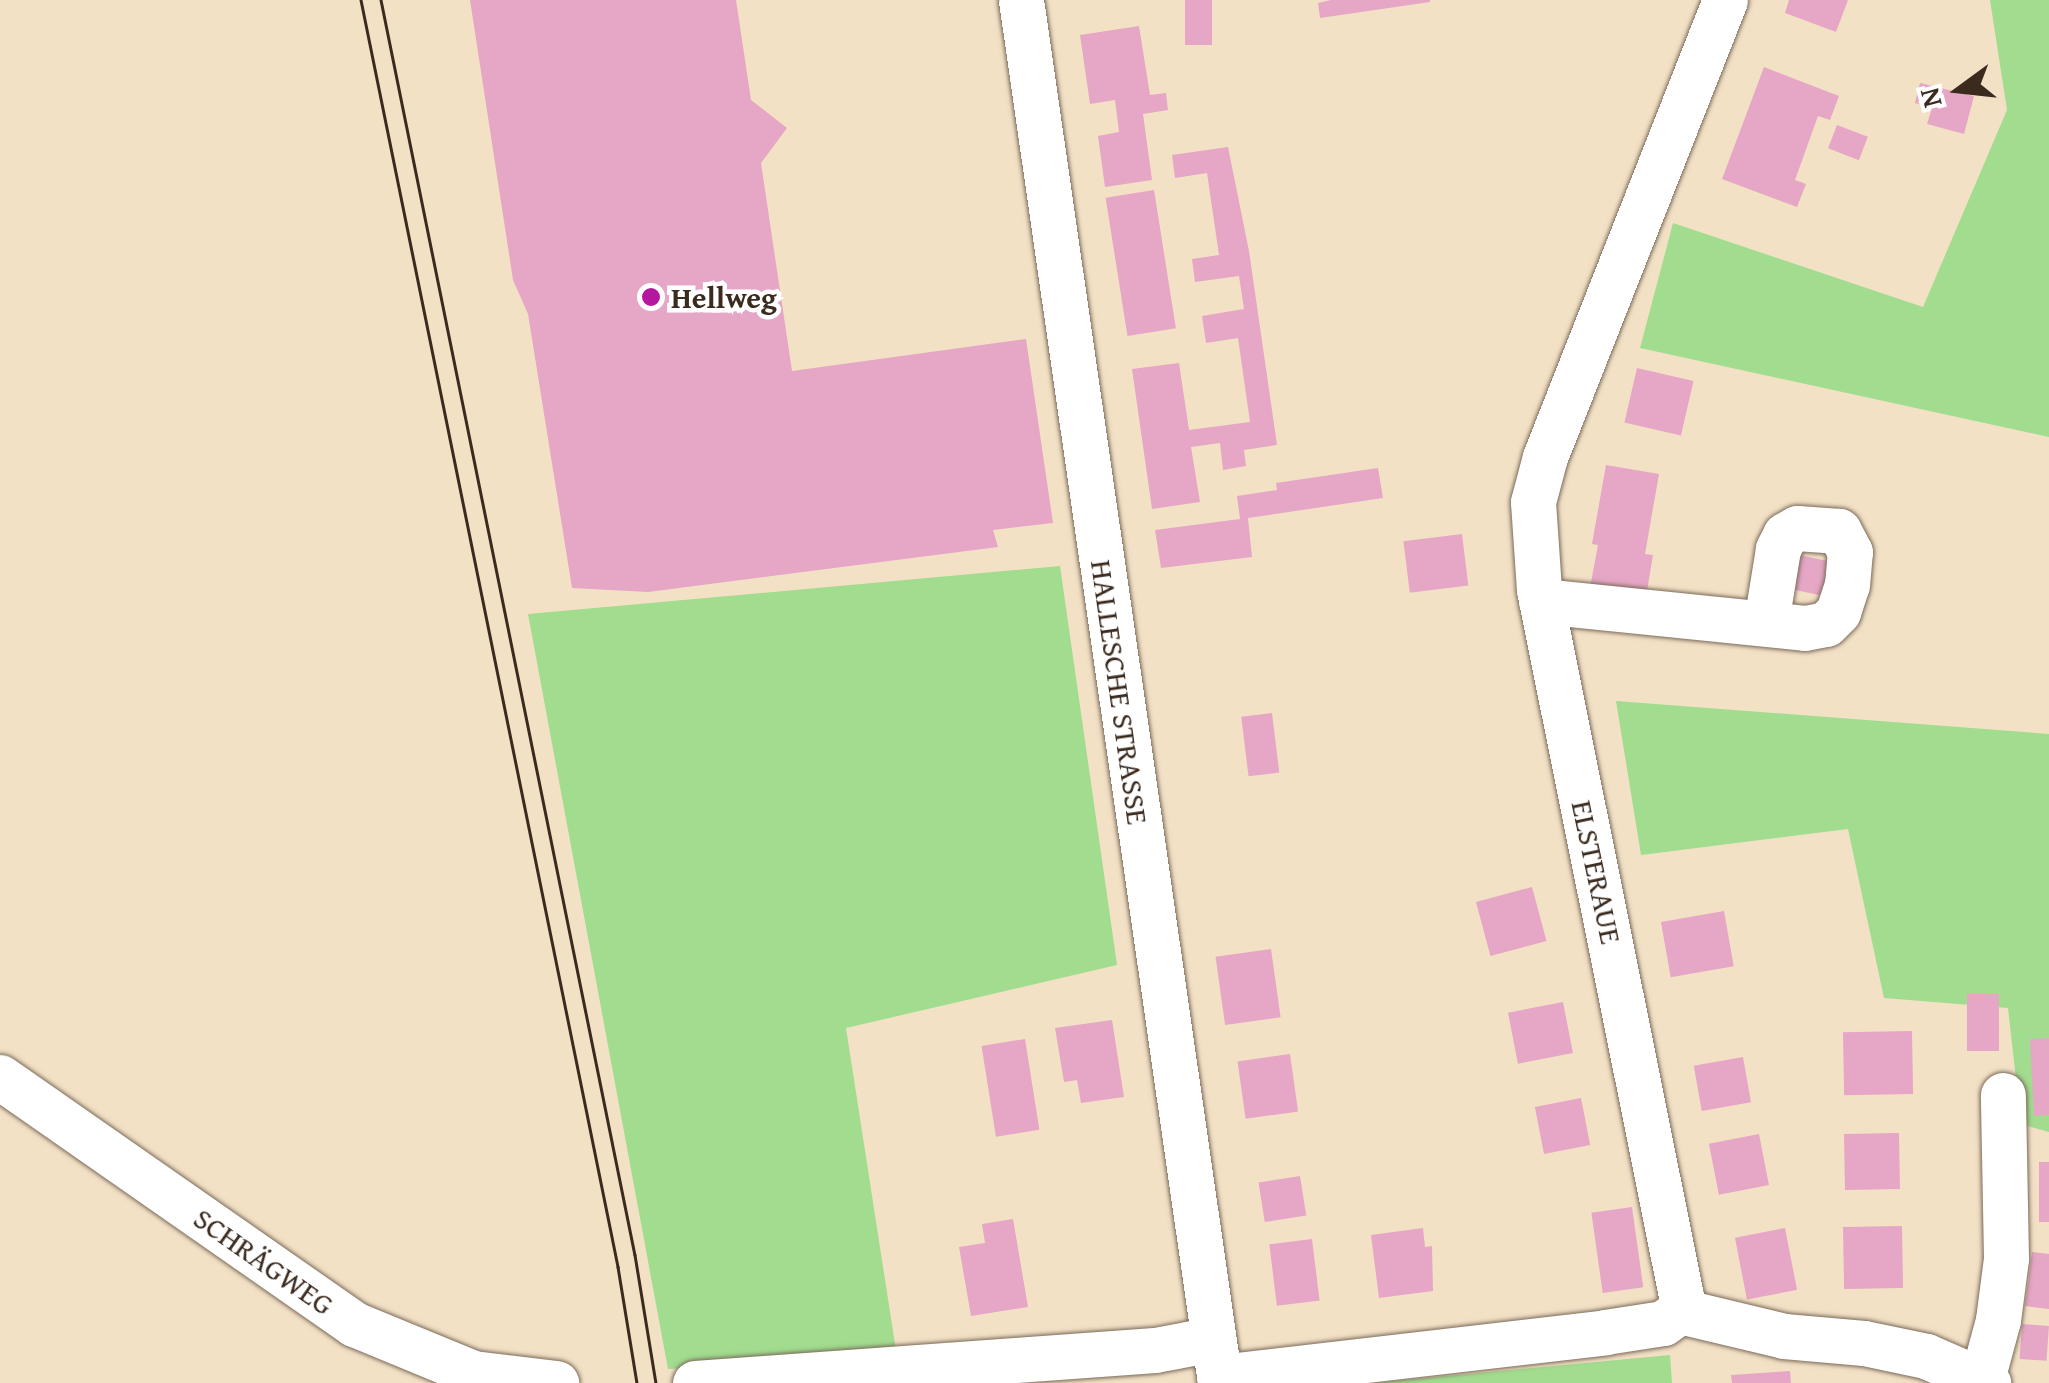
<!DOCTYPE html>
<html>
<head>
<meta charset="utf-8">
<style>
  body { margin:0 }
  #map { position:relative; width:2049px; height:1383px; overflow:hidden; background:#f3e1c6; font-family:"Gentium Book Plus",serif }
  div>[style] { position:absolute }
  .green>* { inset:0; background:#a1dc8f }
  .building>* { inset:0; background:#e6a6c6; transform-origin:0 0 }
  .roads { filter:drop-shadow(0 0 2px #7b6a59) drop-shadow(0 0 2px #7b6a59) }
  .minor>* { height:45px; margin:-22.5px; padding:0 22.5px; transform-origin:22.5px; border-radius:22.5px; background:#fff }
  .tram>* { height:2.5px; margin:-1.25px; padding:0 1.25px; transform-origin:1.25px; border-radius:1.25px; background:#3b2a1e }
  .dots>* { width:28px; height:28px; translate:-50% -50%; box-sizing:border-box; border:5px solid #fff; border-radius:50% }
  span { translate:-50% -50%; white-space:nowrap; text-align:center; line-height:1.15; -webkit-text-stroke:9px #fff; paint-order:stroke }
  .poi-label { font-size:30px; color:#3b2a1e; font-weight:700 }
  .left { translate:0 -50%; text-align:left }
  .street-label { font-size:30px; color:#3b2a1e }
  .north { position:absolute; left:1909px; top:40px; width:100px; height:100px; -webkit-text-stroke:8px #fff; paint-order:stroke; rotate:255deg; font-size:28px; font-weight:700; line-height:40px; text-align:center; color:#3b2a1e }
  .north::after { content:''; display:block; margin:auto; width:35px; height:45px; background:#3b2a1e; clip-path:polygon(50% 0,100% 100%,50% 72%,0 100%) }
</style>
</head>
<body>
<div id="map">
  <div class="green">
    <div style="clip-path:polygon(1990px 0,2049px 0,2049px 437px,1640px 348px,1673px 223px,1923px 307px,2007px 110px)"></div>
    <div style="clip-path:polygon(1060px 566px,1117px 965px,846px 1028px,897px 1357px,668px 1369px,528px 614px)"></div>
    <div style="clip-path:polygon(1616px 701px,2049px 734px,2049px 1132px,2021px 1124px,2008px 1008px,1884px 998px,1848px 829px,1641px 855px)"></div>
    <div style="clip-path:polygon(1670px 1355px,1672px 1383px,1373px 1383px)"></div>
  </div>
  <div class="building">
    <div style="clip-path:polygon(470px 0,736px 0,751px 100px,787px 128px,761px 163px,792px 371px,1026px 339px,1053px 523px,993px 530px,998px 547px,648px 592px,572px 588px,528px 314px,513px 280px)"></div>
    <div style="left:1185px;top:0;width:27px;height:45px"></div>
    <div style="clip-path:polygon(1331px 0,1430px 0,1430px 2px,1320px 18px,1318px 3px)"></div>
    <div style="clip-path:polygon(1789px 0,1848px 0,1836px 32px,1785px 13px)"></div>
    <div style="clip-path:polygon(1139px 26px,1150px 95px,1166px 93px,1168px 110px,1143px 114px,1152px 180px,1105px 187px,1098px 136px,1119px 132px,1115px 100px,1090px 104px,1080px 35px)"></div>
    <div style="clip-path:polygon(1764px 67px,1839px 96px,1830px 120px,1818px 116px,1795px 180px,1806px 184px,1797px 207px,1722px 179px)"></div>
    <div style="clip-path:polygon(1920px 83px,1974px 96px,1964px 134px,1927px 124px,1932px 108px,1915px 103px)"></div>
    <div style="left:1837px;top:125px;width:33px;height:25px;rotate:21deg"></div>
    <div style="clip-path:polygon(1228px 147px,1249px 251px,1277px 445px,1244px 450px,1246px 466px,1223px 470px,1220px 443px,1191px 447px,1200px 502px,1152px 509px,1132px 369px,1179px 363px,1189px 430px,1250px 422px,1238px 338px,1206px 343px,1202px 316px,1244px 309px,1239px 276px,1195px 282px,1192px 259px,1219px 255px,1207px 173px,1175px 178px,1172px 155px)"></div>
    <div style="left:1154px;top:190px;width:140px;height:49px;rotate:81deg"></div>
    <div style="left:1637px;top:368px;width:58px;height:56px;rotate:13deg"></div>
    <div style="clip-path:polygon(1606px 465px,1659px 474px,1645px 554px,1653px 555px,1645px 603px,1589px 593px,1598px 545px,1592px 544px)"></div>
    <div style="clip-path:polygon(1378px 468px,1383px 498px,1248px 518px,1252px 557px,1161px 568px,1155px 530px,1240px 519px,1237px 496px,1277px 490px,1276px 483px)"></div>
    <div style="left:1462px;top:534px;width:52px;height:59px;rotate:83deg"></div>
    <div style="left:1785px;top:552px;width:53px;height:35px;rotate:12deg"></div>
    <div style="left:1272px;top:713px;width:60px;height:31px;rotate:83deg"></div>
    <div style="left:1532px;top:887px;width:56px;height:58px;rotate:75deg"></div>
    <div style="left:1724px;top:911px;width:56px;height:64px;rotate:80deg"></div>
    <div style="left:1271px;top:949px;width:69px;height:56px;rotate:82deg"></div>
    <div style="left:1967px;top:994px;width:32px;height:57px"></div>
    <div style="left:1563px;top:1002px;width:52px;height:56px;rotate:79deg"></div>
    <div style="clip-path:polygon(1112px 1020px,1124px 1097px,1081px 1103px,1077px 1080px,1064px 1082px,1055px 1028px)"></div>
    <div style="left:1912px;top:1031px;width:63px;height:69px;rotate:89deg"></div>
    <div style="clip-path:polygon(2049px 1038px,2049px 1115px,2034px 1116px,2030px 1039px)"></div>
    <div style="left:1025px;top:1039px;width:92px;height:44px;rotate:81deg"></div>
    <div style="left:1290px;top:1054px;width:58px;height:53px;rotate:82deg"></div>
    <div style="left:1743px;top:1057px;width:46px;height:50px;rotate:80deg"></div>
    <div style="left:1581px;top:1098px;width:48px;height:47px;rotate:79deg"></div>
    <div style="left:1899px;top:1133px;width:56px;height:55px;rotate:89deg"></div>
    <div style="left:1759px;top:1134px;width:52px;height:51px;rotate:79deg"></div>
    <div style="left:2039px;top:1162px;width:10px;height:60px"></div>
    <div style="left:1300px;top:1176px;width:40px;height:42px;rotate:81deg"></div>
    <div style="left:1632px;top:1207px;width:81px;height:41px;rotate:82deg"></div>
    <div style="clip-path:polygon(1013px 1219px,1028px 1307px,971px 1316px,959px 1247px,985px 1243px,982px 1224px)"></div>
    <div style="left:1902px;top:1226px;width:62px;height:59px;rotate:89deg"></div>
    <div style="clip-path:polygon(1423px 1228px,1425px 1247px,1432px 1246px,1433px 1291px,1379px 1298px,1371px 1235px)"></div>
    <div style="left:1785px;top:1228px;width:63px;height:51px;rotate:79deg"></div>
    <div style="left:1312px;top:1239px;width:62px;height:43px;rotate:83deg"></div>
    <div style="clip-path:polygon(2032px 1252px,2049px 1254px,2049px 1309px,2025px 1306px)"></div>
    <div style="left:2022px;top:1324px;width:27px;height:35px;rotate:4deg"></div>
    <div style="clip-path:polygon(1790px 1371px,1791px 1383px,1732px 1383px,1731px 1375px)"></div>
  </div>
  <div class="roads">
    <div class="minor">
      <div style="left:1021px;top:0;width:1397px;rotate:81.81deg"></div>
      <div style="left:1541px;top:601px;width:265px;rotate:5.8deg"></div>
      <div style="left:1805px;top:628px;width:21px;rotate:-11deg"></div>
      <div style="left:1826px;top:624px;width:17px;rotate:-45deg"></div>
      <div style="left:1838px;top:612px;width:28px;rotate:-72deg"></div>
      <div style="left:1847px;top:585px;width:33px;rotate:-85deg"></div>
      <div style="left:1850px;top:552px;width:24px;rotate:-118deg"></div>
      <div style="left:1839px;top:531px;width:42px;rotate:-175.9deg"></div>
      <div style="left:1797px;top:528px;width:14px;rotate:150deg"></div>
      <div style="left:1785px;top:535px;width:16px;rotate:117deg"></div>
      <div style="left:1778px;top:549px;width:74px;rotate:99.3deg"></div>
      <div style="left:0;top:1077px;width:432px;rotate:34.9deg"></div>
      <div style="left:354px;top:1324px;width:129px;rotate:22.4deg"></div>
      <div style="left:473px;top:1373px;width:84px;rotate:6.9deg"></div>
      <div style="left:1680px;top:1311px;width:107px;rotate:13.5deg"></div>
      <div style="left:1784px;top:1336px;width:80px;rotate:5deg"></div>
      <div style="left:1864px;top:1343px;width:63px;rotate:11.8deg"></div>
      <div style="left:1926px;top:1356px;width:68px;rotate:23.5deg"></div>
      <div style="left:1219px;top:1377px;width:389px;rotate:-6.6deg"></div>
      <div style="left:1605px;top:1332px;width:59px;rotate:-8.8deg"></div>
      <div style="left:1663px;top:1323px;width:21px;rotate:-35deg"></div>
      <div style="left:1680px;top:1311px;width:15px;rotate:-86deg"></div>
      <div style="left:1681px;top:1296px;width:720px;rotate:-101.37deg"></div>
      <div style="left:1539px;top:590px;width:88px;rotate:-93.9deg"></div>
      <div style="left:1533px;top:502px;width:47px;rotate:-75.1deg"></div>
      <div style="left:1545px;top:457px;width:491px;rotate:-68.5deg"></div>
      <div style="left:695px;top:1383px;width:461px;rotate:-4.1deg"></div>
      <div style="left:1155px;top:1350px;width:59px;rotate:-10.7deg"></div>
      <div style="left:1981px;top:1383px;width:65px;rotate:-74.9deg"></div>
      <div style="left:1998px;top:1320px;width:63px;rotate:-82.6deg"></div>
      <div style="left:2006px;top:1258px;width:163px;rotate:-91.1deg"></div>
    </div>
  </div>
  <div class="tram">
    <div style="left:361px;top:0;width:1293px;rotate:78.53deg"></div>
    <div style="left:618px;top:1267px;width:118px;rotate:80.7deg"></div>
    <div style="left:381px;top:0;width:1280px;rotate:78.56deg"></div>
    <div style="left:635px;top:1255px;width:130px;rotate:80.7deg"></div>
  </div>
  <div class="dots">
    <div style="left:651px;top:297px;background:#b5179e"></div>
  </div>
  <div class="poi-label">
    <span class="left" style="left:671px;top:297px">Hellweg</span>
  </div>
  <div class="street-label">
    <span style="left:1120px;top:692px;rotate:82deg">HALLESCHE STRASSE</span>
    <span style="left:1597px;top:872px;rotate:78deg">ELSTERAUE</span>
    <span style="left:264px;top:1261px;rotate:35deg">SCHRÄGWEG</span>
  </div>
  <div class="north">N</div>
</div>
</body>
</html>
